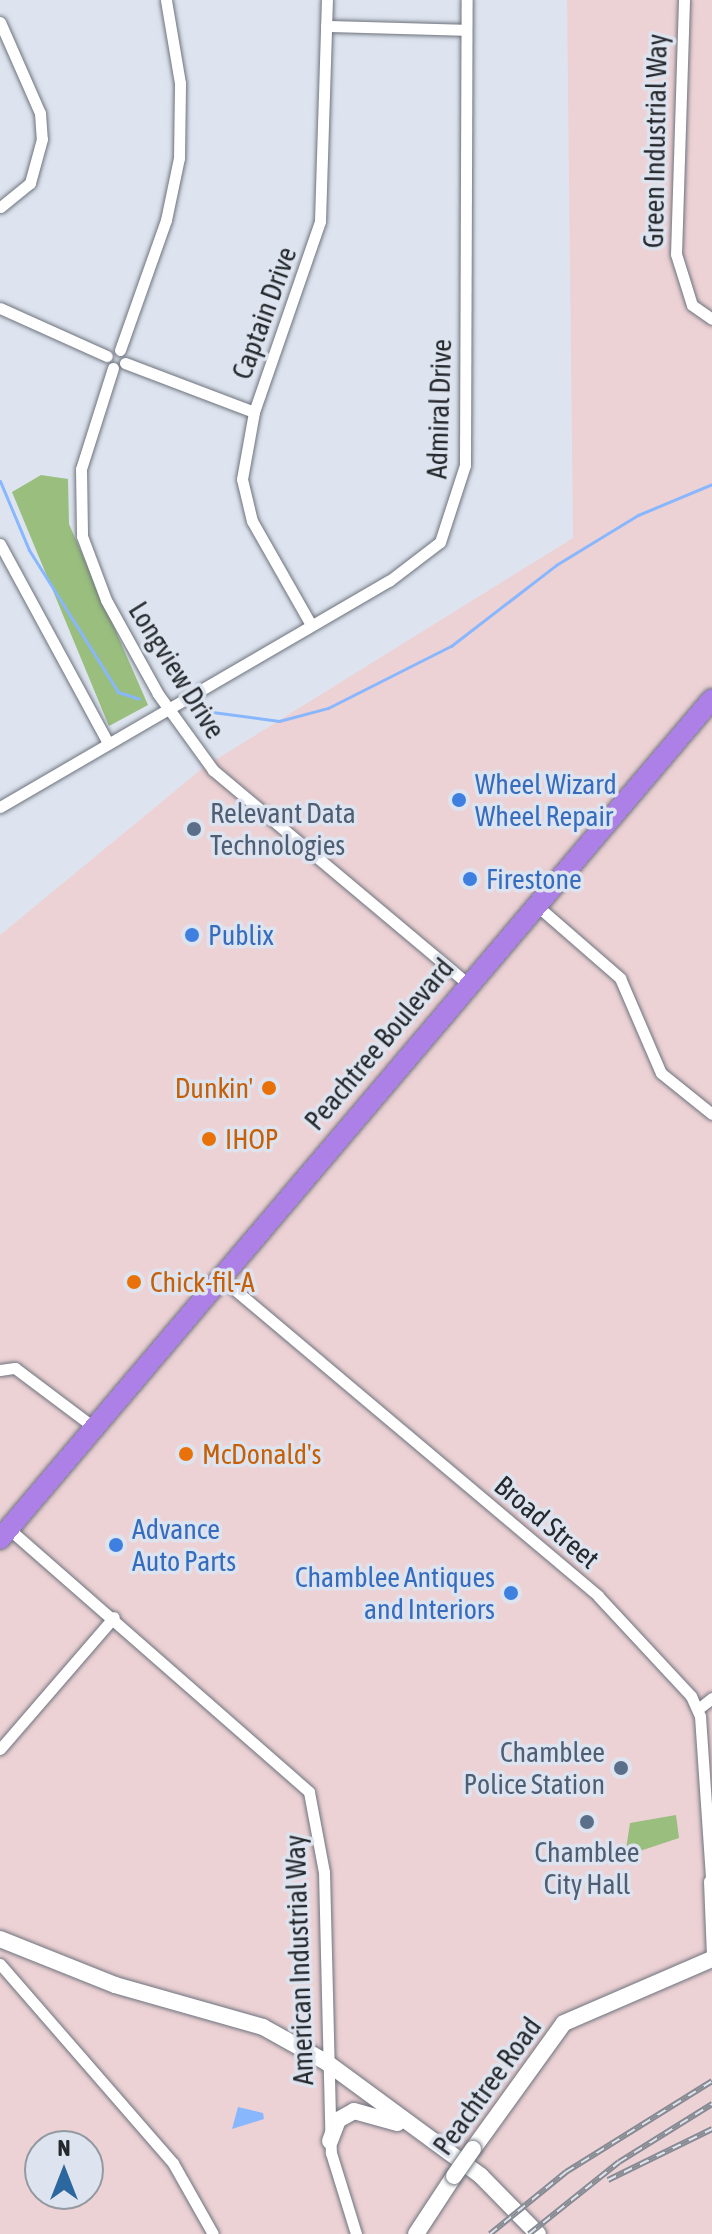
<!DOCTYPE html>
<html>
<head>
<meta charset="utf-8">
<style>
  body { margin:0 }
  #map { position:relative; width:712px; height:2234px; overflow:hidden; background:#dde4ef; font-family:"Asap Condensed",sans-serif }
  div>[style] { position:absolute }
  .commercial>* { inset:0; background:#edd2d5 }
  .green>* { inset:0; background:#99be7e }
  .water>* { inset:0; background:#89b7fe }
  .stream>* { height:3px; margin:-1.5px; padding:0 1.5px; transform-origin:1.5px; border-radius:1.5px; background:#89b7fe }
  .roads { filter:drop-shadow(0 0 2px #6e737d) drop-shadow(0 0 2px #6e737d) }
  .street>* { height:11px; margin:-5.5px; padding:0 5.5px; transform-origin:5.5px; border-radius:5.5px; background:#fff }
  .secondary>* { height:16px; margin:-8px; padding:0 8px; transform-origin:8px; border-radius:8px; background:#fff }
  .highway>* { height:20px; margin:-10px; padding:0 10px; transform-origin:10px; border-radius:10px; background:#ac80e7 }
  .rail>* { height:6px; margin-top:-3px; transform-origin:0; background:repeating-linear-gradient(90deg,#dde4ef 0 9px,#868b93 0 18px); box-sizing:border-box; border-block:2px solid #868b93 }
  .bridges { filter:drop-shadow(0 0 2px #6e737d) drop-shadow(0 0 2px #6e737d) }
  .secondary-bridge>* { height:16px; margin:-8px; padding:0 8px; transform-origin:8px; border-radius:8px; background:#fff }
  .dots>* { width:22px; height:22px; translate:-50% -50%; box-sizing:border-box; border:4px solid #dde4ef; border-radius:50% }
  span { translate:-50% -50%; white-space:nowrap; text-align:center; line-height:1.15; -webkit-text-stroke:7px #dde4ef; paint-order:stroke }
  .street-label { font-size:28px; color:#25282c }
  .shop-label { font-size:28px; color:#366cbe }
  .left { translate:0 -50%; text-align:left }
  .right { translate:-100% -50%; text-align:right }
  .service-label { font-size:28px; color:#4e5e75 }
  .food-label { font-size:28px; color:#c56008 }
  .north { position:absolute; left:24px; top:2130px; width:80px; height:80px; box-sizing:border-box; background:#dde4ef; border:2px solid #9399a1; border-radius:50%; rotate:0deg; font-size:22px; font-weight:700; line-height:32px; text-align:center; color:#25282c }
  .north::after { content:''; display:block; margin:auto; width:28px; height:36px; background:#2c679f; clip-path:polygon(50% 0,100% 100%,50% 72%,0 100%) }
</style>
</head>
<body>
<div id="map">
  <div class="commercial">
    <div style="clip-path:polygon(evenodd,567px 0,712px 0,712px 2234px,0 2234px,0 935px,204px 767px,573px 538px,567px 0,40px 2146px,88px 2146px,88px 2194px,40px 2194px,40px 2146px)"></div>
  </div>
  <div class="green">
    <div style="clip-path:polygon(41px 475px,68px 479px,69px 524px,148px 705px,109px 726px,12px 492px)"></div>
    <div style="clip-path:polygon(676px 1815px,679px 1838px,625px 1856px,630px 1823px)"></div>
  </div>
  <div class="water">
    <div style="clip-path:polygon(238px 2107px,263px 2113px,264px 2119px,232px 2129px)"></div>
  </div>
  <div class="stream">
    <div style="left:0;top:481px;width:75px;rotate:67.2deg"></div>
    <div style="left:29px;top:550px;width:168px;rotate:57.9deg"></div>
    <div style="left:118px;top:692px;width:22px;rotate:18deg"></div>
    <div style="left:190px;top:709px;width:90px;rotate:7.7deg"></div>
    <div style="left:279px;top:721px;width:51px;rotate:-14.9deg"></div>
    <div style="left:328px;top:708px;width:138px;rotate:-26.8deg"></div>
    <div style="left:451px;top:646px;width:133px;rotate:-37.6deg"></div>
    <div style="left:556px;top:565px;width:96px;rotate:-31.4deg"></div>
    <div style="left:638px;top:515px;width:80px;rotate:-22.7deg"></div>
  </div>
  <div class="roads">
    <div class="street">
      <div style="left:684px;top:0;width:254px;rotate:91.8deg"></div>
      <div style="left:676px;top:254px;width:53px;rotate:72.6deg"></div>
      <div style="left:692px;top:305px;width:24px;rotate:35deg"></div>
      <div style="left:0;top:22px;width:99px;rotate:66.3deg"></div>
      <div style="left:40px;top:113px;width:26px;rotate:86deg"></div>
      <div style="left:42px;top:139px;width:46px;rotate:105.3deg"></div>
      <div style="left:30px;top:183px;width:38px;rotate:141deg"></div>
      <div style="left:326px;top:26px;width:140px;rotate:1.6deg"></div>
      <div style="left:0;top:308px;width:117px;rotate:24.2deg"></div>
      <div style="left:120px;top:350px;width:138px;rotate:-70.5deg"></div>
      <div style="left:166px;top:220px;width:63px;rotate:-78.2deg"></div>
      <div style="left:179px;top:158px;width:75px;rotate:-89.2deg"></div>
      <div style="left:180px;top:83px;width:84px;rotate:-99.6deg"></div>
      <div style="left:125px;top:363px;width:138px;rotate:20.8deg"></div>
      <div style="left:113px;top:368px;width:106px;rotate:107.6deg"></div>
      <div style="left:81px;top:469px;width:67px;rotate:89.1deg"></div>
      <div style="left:82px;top:536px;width:68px;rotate:69.4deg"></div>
      <div style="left:106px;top:600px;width:107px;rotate:61deg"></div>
      <div style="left:158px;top:694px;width:94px;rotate:54.1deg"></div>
      <div style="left:213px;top:770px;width:331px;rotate:40deg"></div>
      <div style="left:0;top:544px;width:224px;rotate:61.5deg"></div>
      <div style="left:310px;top:623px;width:117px;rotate:-119.6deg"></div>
      <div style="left:252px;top:521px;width:43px;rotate:-103.4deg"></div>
      <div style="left:242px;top:479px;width:68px;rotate:-79.8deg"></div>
      <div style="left:254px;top:412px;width:202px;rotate:-70.9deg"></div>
      <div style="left:320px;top:221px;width:221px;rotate:-88.2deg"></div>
      <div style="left:0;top:807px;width:450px;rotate:-30.2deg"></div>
      <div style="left:389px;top:581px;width:64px;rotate:-37.4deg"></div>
      <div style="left:440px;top:542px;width:81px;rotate:-72deg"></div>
      <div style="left:465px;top:465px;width:465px;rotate:-89.8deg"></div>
      <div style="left:535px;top:904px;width:113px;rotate:41deg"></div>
      <div style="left:620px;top:978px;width:103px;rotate:66.7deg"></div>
      <div style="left:661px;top:1073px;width:65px;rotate:38.8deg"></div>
      <div style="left:221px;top:1278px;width:493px;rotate:40.1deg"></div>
      <div style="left:598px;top:1596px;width:137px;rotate:47.1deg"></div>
      <div style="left:691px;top:1696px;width:22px;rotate:66deg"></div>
      <div style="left:700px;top:1716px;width:174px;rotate:86.1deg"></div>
      <div style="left:0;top:1370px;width:15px;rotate:-8deg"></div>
      <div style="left:15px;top:1368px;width:100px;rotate:36.9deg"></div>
      <div style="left:9px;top:1529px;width:399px;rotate:41.2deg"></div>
      <div style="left:309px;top:1792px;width:81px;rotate:79.4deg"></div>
      <div style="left:324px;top:1872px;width:281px;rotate:88.6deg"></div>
      <div style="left:331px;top:2153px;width:85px;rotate:72.8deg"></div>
      <div style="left:698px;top:1709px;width:18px;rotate:-38deg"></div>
      <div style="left:0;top:1749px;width:174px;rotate:-49.2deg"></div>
      <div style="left:709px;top:1881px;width:75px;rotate:87.7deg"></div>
      <div style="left:0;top:1964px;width:264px;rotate:49deg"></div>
      <div style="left:173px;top:2163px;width:81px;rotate:60.6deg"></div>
    </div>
    <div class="secondary">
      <div style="left:0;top:1939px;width:124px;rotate:21.8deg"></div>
      <div style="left:115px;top:1985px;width:154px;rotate:15.8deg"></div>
      <div style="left:263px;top:2027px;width:72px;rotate:29.1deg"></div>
      <div style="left:326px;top:2062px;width:192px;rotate:36.3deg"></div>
      <div style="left:481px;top:2176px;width:81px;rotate:45.5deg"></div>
      <div style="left:330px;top:2141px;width:22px;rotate:-69deg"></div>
      <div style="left:338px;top:2120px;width:18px;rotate:-29deg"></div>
      <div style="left:354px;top:2111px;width:45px;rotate:15.6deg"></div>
      <div style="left:473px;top:2149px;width:155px;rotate:-54.2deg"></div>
      <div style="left:564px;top:2023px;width:161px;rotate:-23.4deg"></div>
      <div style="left:416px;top:2234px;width:69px;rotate:-56.8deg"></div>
    </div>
    <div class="highway">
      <div style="left:0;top:1539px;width:1101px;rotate:-49.71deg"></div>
    </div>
  </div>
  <div class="rail">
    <div style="left:608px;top:2180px;width:116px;rotate:-26.1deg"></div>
    <div style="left:490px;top:2234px;width:98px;rotate:-39.2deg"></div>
    <div style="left:566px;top:2172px;width:172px;rotate:-31.9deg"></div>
    <div style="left:529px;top:2234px;width:115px;rotate:-38.7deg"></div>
    <div style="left:619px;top:2162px;width:110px;rotate:-31.9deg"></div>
  </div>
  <div class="bridges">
    <div class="secondary-bridge">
      <div style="left:454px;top:2176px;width:33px;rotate:-55deg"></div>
    </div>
  </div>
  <div class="dots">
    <div style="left:459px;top:800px;background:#3f7fe0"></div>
    <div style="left:194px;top:829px;background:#5c6f8a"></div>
    <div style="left:470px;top:879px;background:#3f7fe0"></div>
    <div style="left:192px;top:935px;background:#3f7fe0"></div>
    <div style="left:269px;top:1088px;background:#e8710a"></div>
    <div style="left:209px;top:1139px;background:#e8710a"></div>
    <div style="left:134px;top:1282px;background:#e8710a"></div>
    <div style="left:186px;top:1454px;background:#e8710a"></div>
    <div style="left:116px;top:1545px;background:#3f7fe0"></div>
    <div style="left:511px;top:1593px;background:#3f7fe0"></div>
    <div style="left:621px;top:1768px;background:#5c6f8a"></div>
    <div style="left:587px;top:1822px;background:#5c6f8a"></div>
  </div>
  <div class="street-label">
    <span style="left:655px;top:141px;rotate:-89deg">Green Industrial Way</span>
    <span style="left:264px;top:313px;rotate:-70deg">Captain Drive</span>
    <span style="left:439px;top:409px;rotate:-88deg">Admiral Drive</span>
    <span style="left:177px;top:670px;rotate:58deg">Longview Drive</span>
    <span style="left:379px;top:1044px;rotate:-50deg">Peachtree Boulevard</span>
    <span style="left:547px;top:1522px;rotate:40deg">Broad Street</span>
    <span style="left:299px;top:1960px;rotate:-92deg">American Industrial Way</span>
    <span style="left:487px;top:2086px;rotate:-54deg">Peachtree Road</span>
  </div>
  <div class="shop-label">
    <span class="left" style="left:475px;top:800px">Wheel Wizard<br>Wheel Repair</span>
    <span class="left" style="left:486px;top:879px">Firestone</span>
    <span class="left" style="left:208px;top:935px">Publix</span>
    <span class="left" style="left:132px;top:1545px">Advance<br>Auto Parts</span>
    <span class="right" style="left:495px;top:1593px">Chamblee Antiques<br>and Interiors</span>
  </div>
  <div class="service-label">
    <span class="left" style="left:210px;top:829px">Relevant Data<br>Technologies</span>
    <span class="right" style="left:605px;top:1768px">Chamblee<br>Police Station</span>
    <span style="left:587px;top:1868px">Chamblee<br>City Hall</span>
  </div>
  <div class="food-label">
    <span class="right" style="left:253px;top:1088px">Dunkin'</span>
    <span class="left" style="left:225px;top:1139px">IHOP</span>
    <span class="left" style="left:150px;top:1282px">Chick-fil-A</span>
    <span class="left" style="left:202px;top:1454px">McDonald's</span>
  </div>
  <div class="north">N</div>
</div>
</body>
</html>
